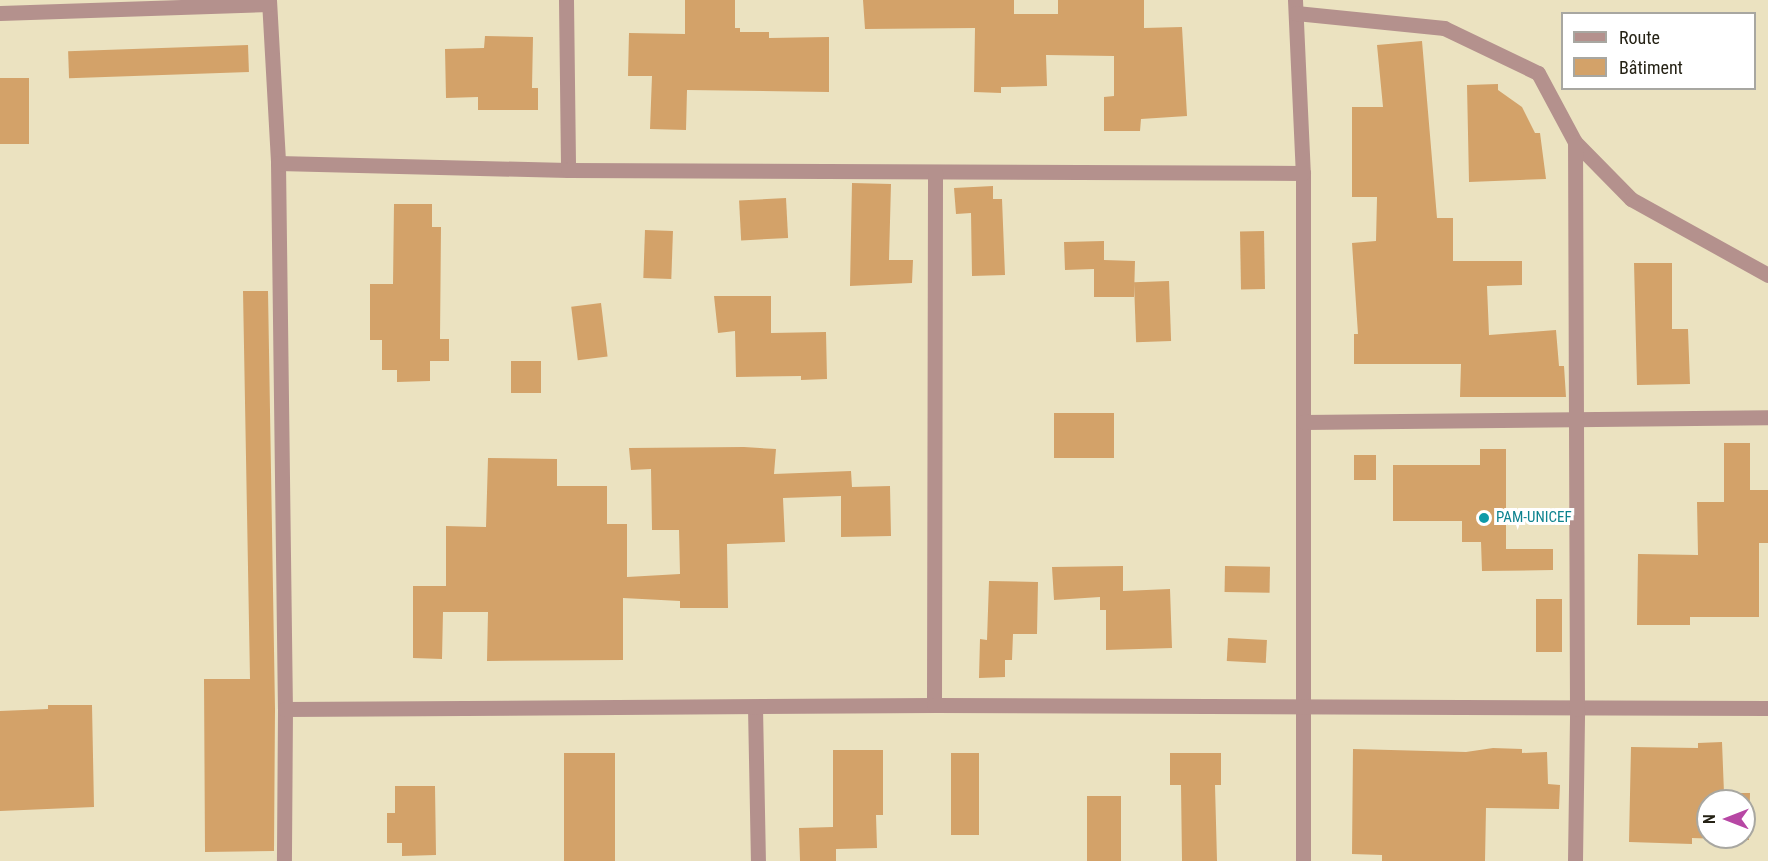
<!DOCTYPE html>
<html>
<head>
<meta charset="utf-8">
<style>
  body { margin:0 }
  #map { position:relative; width:1768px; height:861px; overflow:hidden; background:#ebe2c0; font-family:"Roboto Condensed",sans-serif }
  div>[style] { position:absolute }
  .building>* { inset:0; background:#d3a269; transform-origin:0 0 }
  .street>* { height:15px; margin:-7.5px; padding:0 7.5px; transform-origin:7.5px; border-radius:7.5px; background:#b4918d }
  .dots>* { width:16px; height:16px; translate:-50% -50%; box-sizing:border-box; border:3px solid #fff; border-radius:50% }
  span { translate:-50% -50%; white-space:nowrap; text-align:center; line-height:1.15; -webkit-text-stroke:6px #fff; paint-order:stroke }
  .culture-label { font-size:15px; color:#0d838f }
  .left { translate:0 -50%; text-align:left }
  .legend { position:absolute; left:1561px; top:12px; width:195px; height:78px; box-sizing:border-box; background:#fff; border:2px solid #a8a7a1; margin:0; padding:8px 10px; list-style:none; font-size:18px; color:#252215 }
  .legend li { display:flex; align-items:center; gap:12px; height:30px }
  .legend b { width:30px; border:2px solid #a8a7a1 }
  .north { position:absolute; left:1696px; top:789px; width:60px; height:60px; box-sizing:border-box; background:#fff; border:2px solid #a8a7a1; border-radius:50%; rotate:270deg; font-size:16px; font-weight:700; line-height:24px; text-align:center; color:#252215 }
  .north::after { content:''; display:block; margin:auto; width:21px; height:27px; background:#b747a4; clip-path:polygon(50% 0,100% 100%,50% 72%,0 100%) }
</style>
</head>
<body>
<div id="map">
  <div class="building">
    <div style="clip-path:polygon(685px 0,735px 0,735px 28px,740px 28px,740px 32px,769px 32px,769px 38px,829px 37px,829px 92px,687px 90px,686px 130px,650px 129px,652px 76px,628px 76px,629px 33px,685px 34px)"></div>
    <div style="clip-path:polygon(863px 0,1014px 0,1014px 14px,1058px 14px,1058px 0,1144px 0,1144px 28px,1182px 27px,1187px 116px,1141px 119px,1140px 131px,1104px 131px,1104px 97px,1114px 96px,1114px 56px,1046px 55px,1047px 86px,1001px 87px,1001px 93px,974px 92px,975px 28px,865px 29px)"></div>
    <div style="clip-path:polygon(485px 36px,533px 37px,532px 88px,538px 88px,538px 110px,478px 110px,478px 97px,446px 98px,445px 49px,484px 48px)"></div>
    <div style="clip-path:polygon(1422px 41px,1437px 218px,1453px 218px,1453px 261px,1522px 261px,1522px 285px,1487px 286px,1489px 335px,1556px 330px,1559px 366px,1564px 366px,1566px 397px,1460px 397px,1461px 364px,1354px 364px,1354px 334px,1358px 334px,1352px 243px,1376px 241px,1377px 197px,1352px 197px,1352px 107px,1383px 107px,1377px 45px)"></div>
    <div style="left:248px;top:45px;width:27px;height:180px;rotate:88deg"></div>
    <div style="left:0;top:78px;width:29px;height:66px"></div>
    <div style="clip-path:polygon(1498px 84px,1498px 90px,1522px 107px,1535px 133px,1540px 133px,1546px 179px,1469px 182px,1467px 85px)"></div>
    <div style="clip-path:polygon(852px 183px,891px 184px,889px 260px,913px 260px,912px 283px,850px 286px)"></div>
    <div style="clip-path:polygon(993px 186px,993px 199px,1002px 199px,1005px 275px,972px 276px,971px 213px,956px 214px,954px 188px)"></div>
    <div style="left:786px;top:198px;width:40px;height:47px;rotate:87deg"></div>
    <div style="clip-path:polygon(394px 204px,432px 204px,432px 227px,441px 227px,440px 339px,449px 339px,449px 361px,430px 361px,430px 381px,397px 382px,397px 370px,382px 370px,382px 340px,370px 340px,370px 284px,393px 284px)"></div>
    <div style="left:645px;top:230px;width:28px;height:48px;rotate:2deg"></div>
    <div style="left:1264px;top:231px;width:58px;height:24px;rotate:89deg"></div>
    <div style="clip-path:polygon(1104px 241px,1104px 260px,1135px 261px,1134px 297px,1094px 297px,1094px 269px,1065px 270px,1064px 242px)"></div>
    <div style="clip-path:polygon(1634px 263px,1672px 263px,1672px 329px,1688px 329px,1690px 384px,1637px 385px)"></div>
    <div style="left:1169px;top:281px;width:60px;height:35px;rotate:88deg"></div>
    <div style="clip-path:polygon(243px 291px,268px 291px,275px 709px,274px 851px,205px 852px,204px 679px,250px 679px)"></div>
    <div style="clip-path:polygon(714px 296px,771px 296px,771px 333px,826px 332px,827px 379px,801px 380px,801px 376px,736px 377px,735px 331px,718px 333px)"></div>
    <div style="left:601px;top:303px;width:54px;height:30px;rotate:83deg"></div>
    <div style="left:511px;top:361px;width:30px;height:32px"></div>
    <div style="left:1054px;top:413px;width:60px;height:45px"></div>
    <div style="clip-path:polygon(1724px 443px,1750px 443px,1750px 490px,1768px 490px,1768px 543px,1759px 543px,1759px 617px,1690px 617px,1690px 625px,1637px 625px,1638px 554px,1698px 555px,1697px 502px,1724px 502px)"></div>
    <div style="clip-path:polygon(744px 447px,776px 449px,774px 474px,851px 471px,852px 487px,890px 486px,891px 536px,841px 537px,841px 496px,783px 498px,785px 542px,727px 544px,728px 608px,680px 608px,680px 601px,623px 598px,623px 660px,487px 661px,488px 612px,443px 612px,442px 659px,413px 658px,413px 586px,446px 586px,446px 526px,486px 527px,488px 458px,557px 459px,557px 486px,607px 486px,607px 524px,627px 524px,627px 577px,680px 574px,679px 530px,652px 530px,651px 469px,631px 470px,629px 448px)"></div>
    <div style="clip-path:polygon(1480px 449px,1506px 449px,1506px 549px,1553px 549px,1553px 570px,1482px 571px,1481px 542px,1462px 542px,1462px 521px,1393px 521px,1393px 465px,1480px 465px)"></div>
    <div style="left:1354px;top:455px;width:22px;height:25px"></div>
    <div style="clip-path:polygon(1123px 566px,1123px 591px,1170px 589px,1172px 648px,1106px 650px,1106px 610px,1100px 610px,1100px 597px,1054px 600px,1052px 567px)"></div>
    <div style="left:1225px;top:566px;width:45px;height:26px;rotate:1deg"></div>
    <div style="clip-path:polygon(989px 581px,1038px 582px,1037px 634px,1013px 634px,1012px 660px,1005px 660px,1005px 677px,979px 678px,980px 639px,987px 640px)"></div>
    <div style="left:1536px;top:599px;width:26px;height:53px"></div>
    <div style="left:1228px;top:638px;width:39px;height:23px;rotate:3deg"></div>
    <div style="clip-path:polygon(48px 705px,92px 705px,94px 807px,0 811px,0 711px,48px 709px)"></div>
    <div style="clip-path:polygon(evenodd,1722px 742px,1724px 793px,1750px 793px,1749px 840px,1692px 838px,1692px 844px,1629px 842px,1631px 747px,1698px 748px,1698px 743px,1722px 742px,1708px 801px,1744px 801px,1744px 837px,1708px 837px,1708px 801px)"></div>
    <div style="clip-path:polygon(1493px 748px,1522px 749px,1522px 753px,1547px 752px,1548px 784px,1560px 785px,1559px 809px,1486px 808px,1485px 861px,1382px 861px,1382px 855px,1352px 854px,1353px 749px,1466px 752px)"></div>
    <div style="clip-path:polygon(833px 750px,883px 750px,883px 815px,876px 815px,877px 848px,836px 849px,836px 861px,800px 861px,799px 828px,833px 827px)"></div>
    <div style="left:564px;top:753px;width:51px;height:108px"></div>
    <div style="left:951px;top:753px;width:28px;height:82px"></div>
    <div style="clip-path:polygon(1170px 753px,1221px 753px,1221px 785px,1215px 785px,1217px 861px,1182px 861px,1181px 785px,1170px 785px)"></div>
    <div style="clip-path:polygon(395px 786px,435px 786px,436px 855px,402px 856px,402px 843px,387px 843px,387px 813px,395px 813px)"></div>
    <div style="left:1087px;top:796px;width:34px;height:65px"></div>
  </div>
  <div class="street">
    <div style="left:269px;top:0;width:163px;rotate:86.8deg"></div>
    <div style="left:278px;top:163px;width:546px;rotate:89.27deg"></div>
    <div style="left:285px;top:709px;width:152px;rotate:90.4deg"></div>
    <div style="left:566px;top:0;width:170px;rotate:89.3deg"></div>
    <div style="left:1295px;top:0;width:173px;rotate:87.4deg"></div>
    <div style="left:1303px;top:173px;width:688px;rotate:90deg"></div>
    <div style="left:0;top:13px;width:269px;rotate:-1.9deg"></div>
    <div style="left:1296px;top:13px;width:149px;rotate:5.8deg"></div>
    <div style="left:1444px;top:28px;width:104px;rotate:25.6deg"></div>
    <div style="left:1538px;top:73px;width:78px;rotate:61.8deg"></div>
    <div style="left:1575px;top:142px;width:80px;rotate:45.5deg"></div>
    <div style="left:1631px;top:199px;width:157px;rotate:29deg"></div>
    <div style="left:278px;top:163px;width:290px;rotate:1.4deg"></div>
    <div style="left:568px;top:170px;width:735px;rotate:0.23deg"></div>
    <div style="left:1303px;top:422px;width:465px;rotate:-0.6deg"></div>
    <div style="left:934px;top:705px;width:533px;rotate:-89.89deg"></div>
    <div style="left:755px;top:707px;width:154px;rotate:88.9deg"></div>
    <div style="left:285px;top:709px;width:649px;rotate:-0.35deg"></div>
    <div style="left:934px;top:705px;width:834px;rotate:0.21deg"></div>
    <div style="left:1575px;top:861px;width:152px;rotate:-89.2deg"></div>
    <div style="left:1577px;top:709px;width:567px;rotate:-90.2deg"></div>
  </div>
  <div class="dots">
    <div style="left:1484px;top:518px;background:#0f9aa8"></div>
  </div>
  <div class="culture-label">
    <span class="left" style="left:1496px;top:518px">PAM-UNICEF</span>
  </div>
  <ul class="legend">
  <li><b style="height:8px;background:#b4918d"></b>Route</li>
  <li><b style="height:16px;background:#d3a269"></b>Bâtiment</li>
  </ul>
  <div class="north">N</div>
</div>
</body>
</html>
